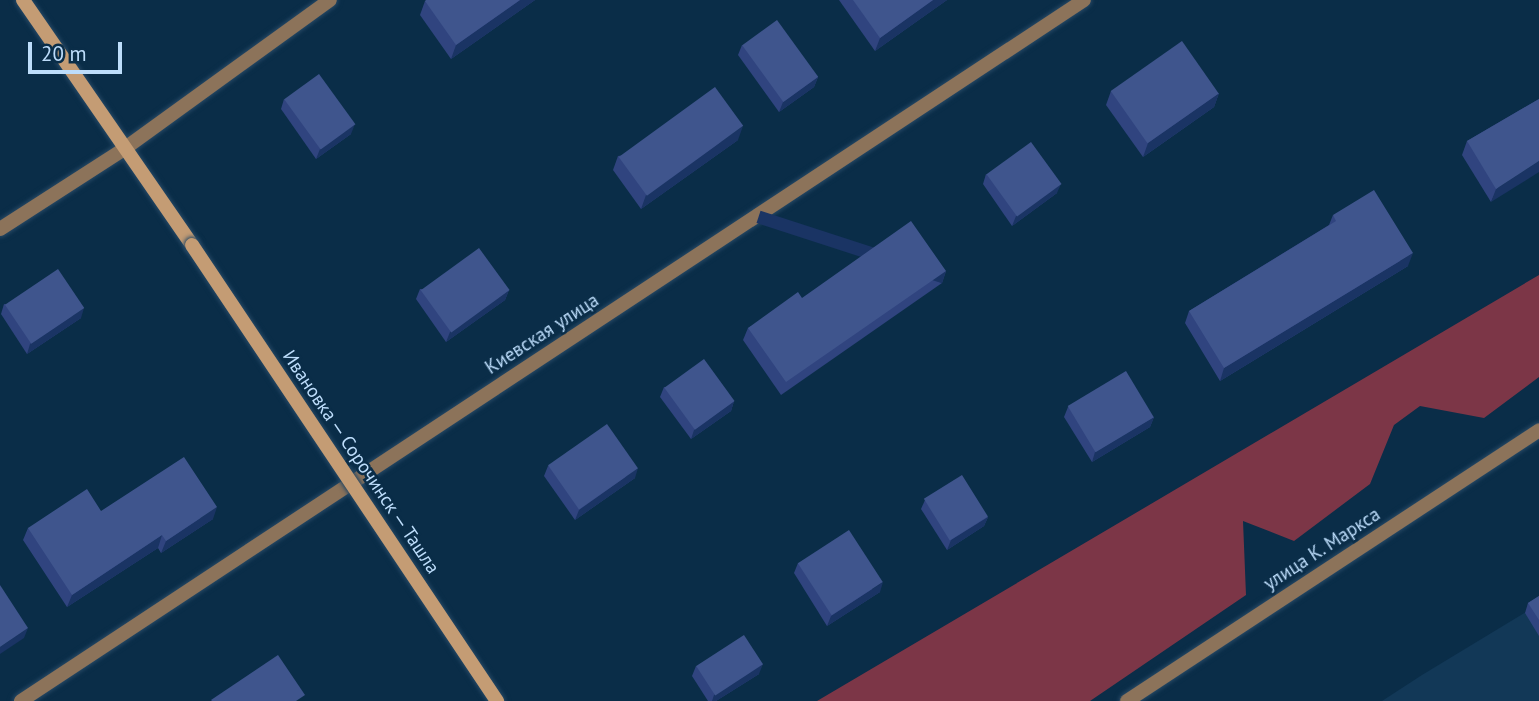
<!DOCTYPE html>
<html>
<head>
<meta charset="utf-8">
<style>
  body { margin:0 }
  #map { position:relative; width:1539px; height:701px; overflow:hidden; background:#0a2d48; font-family:"PT Sans",sans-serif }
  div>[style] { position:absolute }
  .built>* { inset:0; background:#123857 }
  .forest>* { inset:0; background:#7c3647 }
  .roads { filter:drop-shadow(0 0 2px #274965) drop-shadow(0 0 2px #274965) }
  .minor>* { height:14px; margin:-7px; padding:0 7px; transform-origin:7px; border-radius:7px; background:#8c735a }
  .tertiary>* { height:14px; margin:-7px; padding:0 7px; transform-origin:7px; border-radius:7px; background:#8c735a }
  .secondary>* { height:14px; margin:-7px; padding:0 7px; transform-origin:7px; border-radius:7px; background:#c49c74 }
  .bridges { filter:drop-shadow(0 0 2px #274965) drop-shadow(0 0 2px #274965) }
  .secondary-bridge>* { height:14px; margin:-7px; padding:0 7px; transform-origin:7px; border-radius:7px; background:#c49c74 }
  .wall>* { inset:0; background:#30447f }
  .shaded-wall>* { inset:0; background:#1a3464; transform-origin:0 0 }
  .building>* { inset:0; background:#3f558d; transform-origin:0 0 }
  span { translate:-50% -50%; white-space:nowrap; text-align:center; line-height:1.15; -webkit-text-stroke:5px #0a2d48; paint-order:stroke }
  .street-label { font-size:19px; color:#bdddfb }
  .scale { position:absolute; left:28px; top:42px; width:94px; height:32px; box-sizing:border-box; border:4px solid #bdddfb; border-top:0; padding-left:9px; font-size:21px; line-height:24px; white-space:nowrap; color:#bdddfb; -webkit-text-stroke:5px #0a2d48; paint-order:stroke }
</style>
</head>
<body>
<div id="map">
  <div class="built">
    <div style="clip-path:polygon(1539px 604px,1539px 701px,1382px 701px,1422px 675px)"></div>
  </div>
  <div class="forest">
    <div style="clip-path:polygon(1539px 275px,1539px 377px,1484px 418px,1420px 406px,1394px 425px,1370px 484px,1294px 541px,1243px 521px,1246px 595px,1090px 701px,817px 701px)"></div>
  </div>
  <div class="roads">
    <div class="minor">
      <div style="left:0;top:229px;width:148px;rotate:-32.8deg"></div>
      <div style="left:21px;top:701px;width:1273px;rotate:-33.4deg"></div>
    </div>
    <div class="tertiary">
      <div style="left:124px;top:149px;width:254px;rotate:-35.9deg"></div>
      <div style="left:1127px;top:701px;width:493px;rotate:-33.3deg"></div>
    </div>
    <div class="secondary">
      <div style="left:23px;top:0;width:298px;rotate:55.4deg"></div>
    </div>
  </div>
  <div class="bridges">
    <div class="secondary-bridge">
      <div style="left:192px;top:245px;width:549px;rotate:56.22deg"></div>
    </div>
  </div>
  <div class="wall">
    <div style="clip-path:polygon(535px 0,451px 59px,420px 15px,425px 1px)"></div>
    <div style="clip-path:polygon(839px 0,947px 0,875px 51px)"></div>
    <div style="clip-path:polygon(742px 45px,818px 77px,814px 87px,779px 112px,738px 55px)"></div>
    <div style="clip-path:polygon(1111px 91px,1219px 93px,1214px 107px,1143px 157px,1106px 105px)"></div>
    <div style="clip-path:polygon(284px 99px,351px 134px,316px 159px,281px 109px)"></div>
    <div style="clip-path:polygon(1539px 99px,1491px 202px,1462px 155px,1467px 141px)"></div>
    <div style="clip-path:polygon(738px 140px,641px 209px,613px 170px,618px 156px)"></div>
    <div style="clip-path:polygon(986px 174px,1057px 193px,1012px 226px,983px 184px)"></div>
    <div style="clip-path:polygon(1333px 215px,1408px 266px,1220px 381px,1185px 323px,1189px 311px,1329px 225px)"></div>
    <div style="clip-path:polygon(946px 271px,942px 283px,781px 395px,743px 340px,748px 328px,802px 298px)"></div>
    <div style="clip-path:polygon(420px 289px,509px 290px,505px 300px,446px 342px,416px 299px)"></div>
    <div style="clip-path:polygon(4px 304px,81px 318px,27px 354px,1px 314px)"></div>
    <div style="clip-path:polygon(664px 387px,734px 401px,731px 411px,691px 439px,660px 397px)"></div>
    <div style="clip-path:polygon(1068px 407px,1154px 417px,1150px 427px,1092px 462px,1064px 417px)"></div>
    <div style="clip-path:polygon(548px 466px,635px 478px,575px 520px,544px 476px)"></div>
    <div style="clip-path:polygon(925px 500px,988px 517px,984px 526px,947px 550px,921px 509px)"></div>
    <div style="clip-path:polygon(101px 511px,213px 519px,161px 553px,158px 548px,67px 607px,23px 540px,28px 528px)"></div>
    <div style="clip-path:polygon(798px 563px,880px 592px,827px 626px,794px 573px)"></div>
    <div style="clip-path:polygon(1539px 596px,1539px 636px,1525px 613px,1528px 603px)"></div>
    <div style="clip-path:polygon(696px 666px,759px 674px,716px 701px,708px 701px,692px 676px)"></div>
  </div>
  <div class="shaded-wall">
    <div style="clip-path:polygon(520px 0,535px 0,451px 59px,456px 45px)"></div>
    <div style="clip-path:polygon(933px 0,947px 0,875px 51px,880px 38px)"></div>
    <div style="clip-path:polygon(818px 77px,814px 87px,779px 112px,783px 102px)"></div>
    <div style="clip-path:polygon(1219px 93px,1214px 107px,1143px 157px,1148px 143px)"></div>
    <div style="clip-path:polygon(355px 124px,351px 134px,316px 159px,320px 149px)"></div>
    <div style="clip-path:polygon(743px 126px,738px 140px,641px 209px,646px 195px)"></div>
    <div style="clip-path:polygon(1539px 161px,1539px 172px,1491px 202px,1496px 189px)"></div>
    <div style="clip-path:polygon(1061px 184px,1057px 193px,1012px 226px,1016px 216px)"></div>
    <div style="clip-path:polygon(1413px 253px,1408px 266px,1220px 381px,1224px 368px)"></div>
    <div style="left:946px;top:271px;width:13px;height:195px;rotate:108deg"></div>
    <div style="clip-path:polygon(509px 290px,505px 300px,446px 342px,450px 332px)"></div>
    <div style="clip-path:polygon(84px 308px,81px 318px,27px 354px,30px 344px)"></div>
    <div style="clip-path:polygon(734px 401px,731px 411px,691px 439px,694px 430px)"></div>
    <div style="clip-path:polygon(1154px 417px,1150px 427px,1092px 462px,1095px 452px)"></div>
    <div style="clip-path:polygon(638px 468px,635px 478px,575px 520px,579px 510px)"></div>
    <div style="clip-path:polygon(217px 507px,213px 519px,161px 553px,166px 541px)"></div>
    <div style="clip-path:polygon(988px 517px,984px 526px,947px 550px,951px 540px)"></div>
    <div style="clip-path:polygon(162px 535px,158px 548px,67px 607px,72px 595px)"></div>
    <div style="clip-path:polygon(883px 582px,880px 592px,827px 626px,831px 616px)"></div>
    <div style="clip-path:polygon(28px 628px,24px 638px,0 654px,0 647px)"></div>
    <div style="clip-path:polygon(763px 664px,759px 674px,716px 701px,712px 701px,714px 695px)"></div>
  </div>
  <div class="building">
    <div style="clip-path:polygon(426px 0,520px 0,456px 45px,425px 1px)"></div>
    <div style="clip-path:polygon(853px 0,933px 0,880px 38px)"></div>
    <div style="left:777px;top:20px;width:70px;height:43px;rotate:54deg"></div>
    <div style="left:1182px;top:41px;width:64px;height:87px;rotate:55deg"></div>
    <div style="left:319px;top:74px;width:62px;height:43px;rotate:54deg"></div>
    <div style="left:715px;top:87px;width:48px;height:119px;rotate:54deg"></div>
    <div style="clip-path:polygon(1539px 99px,1539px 161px,1496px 189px,1467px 141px)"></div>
    <div style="left:1031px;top:142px;width:52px;height:55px;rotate:54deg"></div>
    <div style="clip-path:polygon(1374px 190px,1413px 253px,1224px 368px,1189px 311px,1336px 221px,1333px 215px)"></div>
    <div style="clip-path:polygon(911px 221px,946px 271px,786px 382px,748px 328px,798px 292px,802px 298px)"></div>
    <div style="left:479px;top:248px;width:52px;height:72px;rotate:54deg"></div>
    <div style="left:58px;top:269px;width:47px;height:64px;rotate:56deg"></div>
    <div style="left:704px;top:359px;width:52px;height:49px;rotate:54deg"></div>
    <div style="left:1126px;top:371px;width:54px;height:68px;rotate:59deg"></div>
    <div style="left:607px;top:424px;width:54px;height:72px;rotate:55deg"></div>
    <div style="clip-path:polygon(184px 457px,217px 507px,166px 541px,162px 535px,72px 595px,28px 528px,87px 489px,101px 511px)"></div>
    <div style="left:962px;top:475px;width:49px;height:45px;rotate:58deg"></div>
    <div style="left:849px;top:530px;width:62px;height:61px;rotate:57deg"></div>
    <div style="clip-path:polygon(0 585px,28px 628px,0 647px)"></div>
    <div style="clip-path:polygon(1539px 596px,1539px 620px,1528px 603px)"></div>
    <div style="left:744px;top:635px;width:35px;height:57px;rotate:57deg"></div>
    <div style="clip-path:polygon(278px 655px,305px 695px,296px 701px,212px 701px,211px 700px)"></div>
  </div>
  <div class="street-label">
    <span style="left:542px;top:334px;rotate:-33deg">Киевская улица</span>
    <span style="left:361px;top:462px;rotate:56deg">Ивановка — Сорочинск — Ташла</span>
    <span style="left:1322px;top:549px;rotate:-33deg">улица К. Маркса</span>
  </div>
  <div class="scale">20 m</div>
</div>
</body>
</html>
